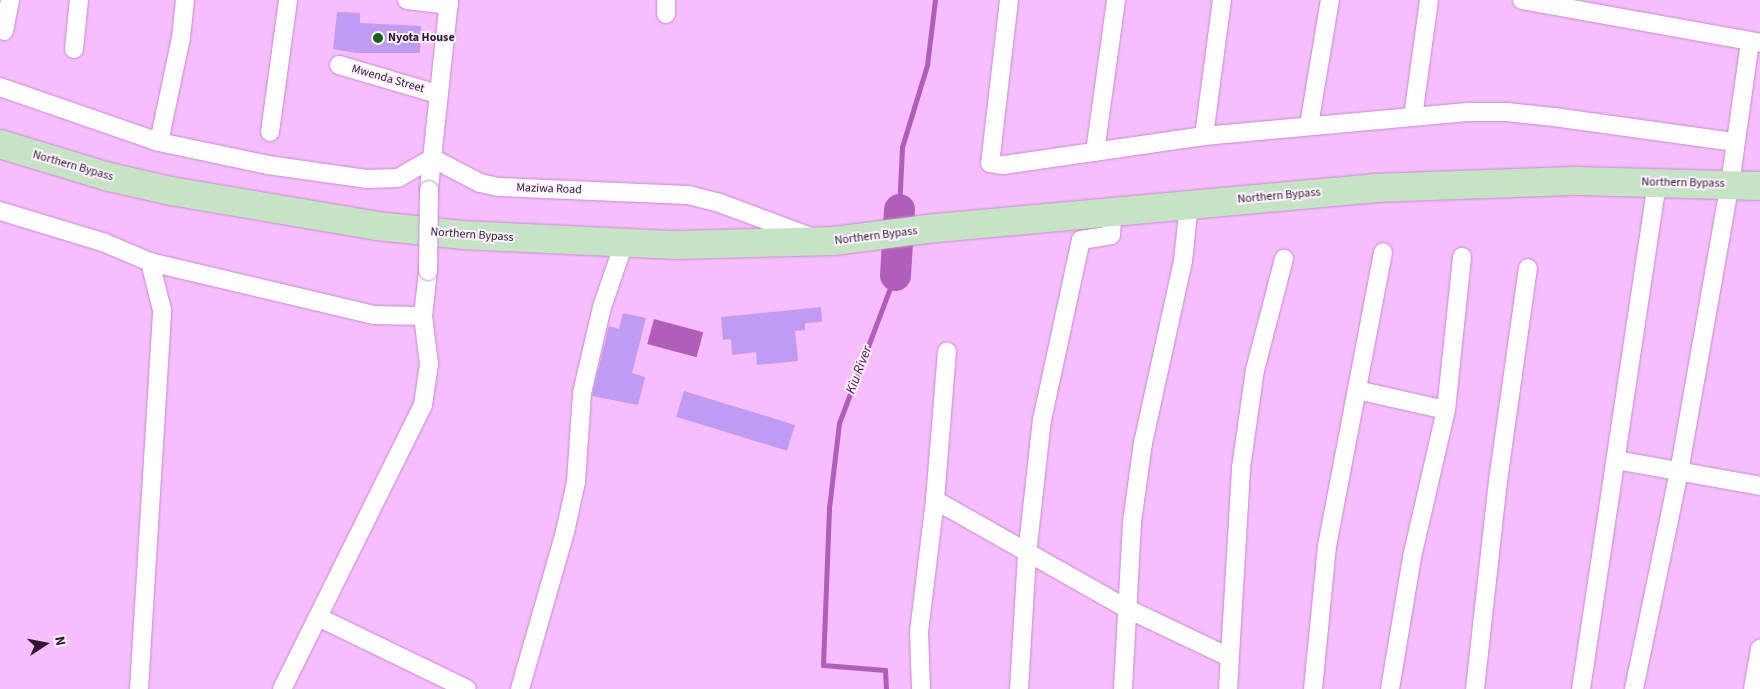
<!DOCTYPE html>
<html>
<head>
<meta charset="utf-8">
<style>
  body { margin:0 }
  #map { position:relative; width:1760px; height:689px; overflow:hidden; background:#f7bdfe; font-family:"Source Sans 3",sans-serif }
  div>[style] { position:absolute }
  .water>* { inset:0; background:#b05eba; transform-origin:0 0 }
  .stream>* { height:5px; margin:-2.5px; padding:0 2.5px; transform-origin:2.5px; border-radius:2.5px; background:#b05eba }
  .river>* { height:31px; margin:-15.5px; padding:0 15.5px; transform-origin:15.5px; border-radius:15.5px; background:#b05eba }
  .building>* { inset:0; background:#bf9bf1; transform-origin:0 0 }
  .roads { filter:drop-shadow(0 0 1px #c48ccb) drop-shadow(0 0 1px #c48ccb) }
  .minor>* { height:18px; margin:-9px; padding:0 9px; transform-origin:9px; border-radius:9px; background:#fff }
  .primary>* { height:28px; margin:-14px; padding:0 14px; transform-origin:14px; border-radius:14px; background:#c5e4c3 }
  .bridges { filter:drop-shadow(0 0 1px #c48ccb) drop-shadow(0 0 1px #c48ccb) }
  .minor-bridge>* { height:18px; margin:-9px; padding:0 9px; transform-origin:9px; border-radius:9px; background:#fff }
  .dots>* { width:14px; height:14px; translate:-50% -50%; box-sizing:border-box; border:2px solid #fdf1fe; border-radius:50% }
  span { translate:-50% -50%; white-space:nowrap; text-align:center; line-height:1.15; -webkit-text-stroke:4px #fdf1fe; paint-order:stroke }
  .poi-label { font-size:12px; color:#2e1931; font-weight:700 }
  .left { translate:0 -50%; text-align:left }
  .street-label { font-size:12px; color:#2e1931 }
  .water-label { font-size:14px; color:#45114c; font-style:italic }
  .north { position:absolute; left:20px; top:619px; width:50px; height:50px; -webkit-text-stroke:4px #fdf1fe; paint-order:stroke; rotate:79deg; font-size:14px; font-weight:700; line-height:20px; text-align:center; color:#2e1931 }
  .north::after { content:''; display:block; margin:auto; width:18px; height:22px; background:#2e1931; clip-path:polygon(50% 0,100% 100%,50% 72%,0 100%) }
</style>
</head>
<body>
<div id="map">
  <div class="water">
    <div style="left:654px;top:319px;width:51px;height:26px;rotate:15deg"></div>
  </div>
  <div class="stream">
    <div style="left:899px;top:209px;width:62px;rotate:-87.2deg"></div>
    <div style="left:902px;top:147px;width:86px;rotate:-73deg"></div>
    <div style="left:927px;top:65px;width:65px;rotate:-83deg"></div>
    <div style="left:886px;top:689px;width:19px;rotate:-93deg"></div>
    <div style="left:885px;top:670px;width:62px;rotate:-175.4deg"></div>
    <div style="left:823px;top:665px;width:157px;rotate:-87.8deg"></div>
    <div style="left:829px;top:508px;width:86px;rotate:-83.3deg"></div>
    <div style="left:839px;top:423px;width:158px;rotate:-69.3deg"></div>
  </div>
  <div class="river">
    <div style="left:895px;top:275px;width:66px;rotate:-86.5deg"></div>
  </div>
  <div class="building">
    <div style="clip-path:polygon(337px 12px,360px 13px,360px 23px,421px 26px,420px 53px,356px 53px,333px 49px)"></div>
    <div style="clip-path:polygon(821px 307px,822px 322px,805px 323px,805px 330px,795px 331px,798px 361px,757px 365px,756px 352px,732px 355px,731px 339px,723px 340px,721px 317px)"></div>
    <div style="clip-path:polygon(623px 313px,646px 318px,632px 373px,645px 377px,638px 405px,592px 396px,609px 326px,619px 329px)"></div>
    <div style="left:684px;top:391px;width:116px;height:27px;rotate:17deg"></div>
  </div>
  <div class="roads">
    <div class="minor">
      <div style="left:407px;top:0;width:42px;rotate:6.8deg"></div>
      <div style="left:449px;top:0;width:159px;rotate:96.1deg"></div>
      <div style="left:432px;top:158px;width:54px;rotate:27.5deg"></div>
      <div style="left:480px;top:183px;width:19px;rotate:12deg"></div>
      <div style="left:499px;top:187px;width:189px;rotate:2.4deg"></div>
      <div style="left:688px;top:195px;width:30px;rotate:14deg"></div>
      <div style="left:717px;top:202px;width:100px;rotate:20.4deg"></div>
      <div style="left:1009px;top:0;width:164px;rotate:96.6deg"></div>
      <div style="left:990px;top:163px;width:13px;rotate:9deg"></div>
      <div style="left:1003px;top:165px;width:203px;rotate:-8.2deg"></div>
      <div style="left:1204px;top:136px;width:267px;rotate:-5.2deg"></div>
      <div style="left:1470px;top:112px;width:37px"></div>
      <div style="left:1507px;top:112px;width:47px;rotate:6.1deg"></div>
      <div style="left:1554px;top:117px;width:183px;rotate:7.9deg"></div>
      <div style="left:1522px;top:0;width:242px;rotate:10.2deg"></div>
      <div style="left:666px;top:14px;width:14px;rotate:-90deg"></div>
      <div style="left:4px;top:31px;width:32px;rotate:-79deg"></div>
      <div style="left:74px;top:49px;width:49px;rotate:-84.2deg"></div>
      <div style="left:339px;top:65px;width:102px;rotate:16.5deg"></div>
      <div style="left:0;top:87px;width:168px;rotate:19.1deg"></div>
      <div style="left:159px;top:142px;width:111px;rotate:11.9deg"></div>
      <div style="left:268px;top:165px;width:99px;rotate:8.1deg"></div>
      <div style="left:366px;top:179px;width:32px;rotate:-2deg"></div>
      <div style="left:398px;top:178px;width:39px;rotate:-30deg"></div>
      <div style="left:1413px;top:117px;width:118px;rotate:-82.2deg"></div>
      <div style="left:1309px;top:125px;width:127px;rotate:-80.5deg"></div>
      <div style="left:270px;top:132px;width:133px;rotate:-82.2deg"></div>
      <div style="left:1204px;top:136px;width:137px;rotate:-82.5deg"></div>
      <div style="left:159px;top:142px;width:106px;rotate:-78.1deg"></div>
      <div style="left:181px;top:38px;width:38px;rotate:-84deg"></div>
      <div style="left:1095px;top:152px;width:153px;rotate:-82.1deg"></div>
      <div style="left:429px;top:190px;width:32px;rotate:-85deg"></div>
      <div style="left:0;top:211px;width:110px;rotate:16.9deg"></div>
      <div style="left:105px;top:243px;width:49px;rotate:22.9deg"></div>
      <div style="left:150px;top:262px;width:230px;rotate:13.3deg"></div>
      <div style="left:374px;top:315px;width:49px;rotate:1.2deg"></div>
      <div style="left:423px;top:316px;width:48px;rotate:82.9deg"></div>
      <div style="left:429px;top:364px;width:41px;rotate:98.3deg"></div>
      <div style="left:423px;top:405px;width:317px;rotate:116.4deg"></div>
      <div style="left:423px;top:316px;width:45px;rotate:-83.7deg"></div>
      <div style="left:1357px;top:390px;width:91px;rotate:12.7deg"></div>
      <div style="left:1616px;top:460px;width:146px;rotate:10.2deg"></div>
      <div style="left:935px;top:500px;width:222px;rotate:29.5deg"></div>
      <div style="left:1128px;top:609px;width:112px;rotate:25.4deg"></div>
      <div style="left:318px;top:617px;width:165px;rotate:25.8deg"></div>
      <div style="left:139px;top:689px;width:380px;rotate:-86.5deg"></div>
      <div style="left:162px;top:310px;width:49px;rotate:-104deg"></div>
      <div style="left:520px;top:689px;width:163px;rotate:-74deg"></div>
      <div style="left:565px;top:532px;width:51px;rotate:-77.6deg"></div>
      <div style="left:576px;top:482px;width:89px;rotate:-86.1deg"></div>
      <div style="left:582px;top:393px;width:88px;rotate:-76.9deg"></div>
      <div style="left:602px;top:307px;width:68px;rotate:-71deg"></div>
      <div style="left:921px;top:689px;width:57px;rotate:-92deg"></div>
      <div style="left:919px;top:632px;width:133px;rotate:-83.1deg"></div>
      <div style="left:935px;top:500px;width:149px;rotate:-85.4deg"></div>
      <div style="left:1019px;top:689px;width:134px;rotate:-86.6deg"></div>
      <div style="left:1027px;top:555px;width:136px;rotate:-83.7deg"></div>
      <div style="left:1042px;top:420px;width:184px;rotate:-77.8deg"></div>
      <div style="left:1081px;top:240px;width:30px;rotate:-9deg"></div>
      <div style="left:1111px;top:235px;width:22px;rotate:-87deg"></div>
      <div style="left:1123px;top:689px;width:167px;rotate:-86.9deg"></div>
      <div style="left:1132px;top:522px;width:80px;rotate:-82.1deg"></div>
      <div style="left:1143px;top:443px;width:186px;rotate:-77.6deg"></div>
      <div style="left:1183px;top:261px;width:57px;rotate:-84deg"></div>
      <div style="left:1228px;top:689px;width:221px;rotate:-86.6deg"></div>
      <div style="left:1241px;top:468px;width:99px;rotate:-81.9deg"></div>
      <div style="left:1255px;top:370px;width:115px;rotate:-75.4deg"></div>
      <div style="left:1313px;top:689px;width:144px;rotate:-84.4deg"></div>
      <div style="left:1327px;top:546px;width:299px;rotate:-79.2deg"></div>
      <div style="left:1390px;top:689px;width:134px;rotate:-80.5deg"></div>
      <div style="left:1412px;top:557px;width:151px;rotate:-77deg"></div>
      <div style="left:1446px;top:410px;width:154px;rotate:-84deg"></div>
      <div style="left:1475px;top:689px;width:209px;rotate:-83.7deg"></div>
      <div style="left:1498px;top:481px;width:215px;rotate:-82deg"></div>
      <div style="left:1581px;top:689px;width:512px;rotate:-81.46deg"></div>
      <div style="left:1634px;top:689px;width:222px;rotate:-78.3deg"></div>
      <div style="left:1679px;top:472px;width:292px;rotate:-80deg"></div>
      <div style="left:1730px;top:184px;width:143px;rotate:-82deg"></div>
      <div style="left:1753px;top:689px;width:41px;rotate:-80.1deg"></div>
    </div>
    <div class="primary">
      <div style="left:0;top:144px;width:110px;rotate:16.9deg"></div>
      <div style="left:105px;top:176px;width:68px;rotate:12.8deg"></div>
      <div style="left:171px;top:191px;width:209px;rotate:9.6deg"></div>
      <div style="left:377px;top:226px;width:85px;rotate:6deg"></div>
      <div style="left:462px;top:235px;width:215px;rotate:2.7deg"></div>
      <div style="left:677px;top:245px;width:157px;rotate:-1.5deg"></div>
      <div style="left:834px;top:241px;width:93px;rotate:-7.4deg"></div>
      <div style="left:926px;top:229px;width:450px;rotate:-5.2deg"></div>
      <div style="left:1374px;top:188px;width:205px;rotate:-2deg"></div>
      <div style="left:1579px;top:181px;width:181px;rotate:1.6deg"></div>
    </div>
  </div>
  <div class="bridges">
    <div class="minor-bridge">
      <div style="left:428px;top:271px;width:81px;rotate:-89.3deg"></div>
    </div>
  </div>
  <div class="dots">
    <div style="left:378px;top:38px;background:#0f6810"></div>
  </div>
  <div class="poi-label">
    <span class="left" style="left:388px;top:38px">Nyota House</span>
  </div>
  <div class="street-label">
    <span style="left:388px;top:79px;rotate:16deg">Mwenda Street</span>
    <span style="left:73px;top:166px;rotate:16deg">Northern Bypass</span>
    <span style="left:1683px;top:183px;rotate:1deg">Northern Bypass</span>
    <span style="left:549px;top:189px;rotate:2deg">Maziwa Road</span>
    <span style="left:1279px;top:196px;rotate:-5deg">Northern Bypass</span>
    <span style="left:472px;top:235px;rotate:4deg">Northern Bypass</span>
    <span style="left:876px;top:236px;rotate:-7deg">Northern Bypass</span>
  </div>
  <div class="water-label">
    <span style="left:859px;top:370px;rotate:-69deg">Kiu River</span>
  </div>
  <div class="north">N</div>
</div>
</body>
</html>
